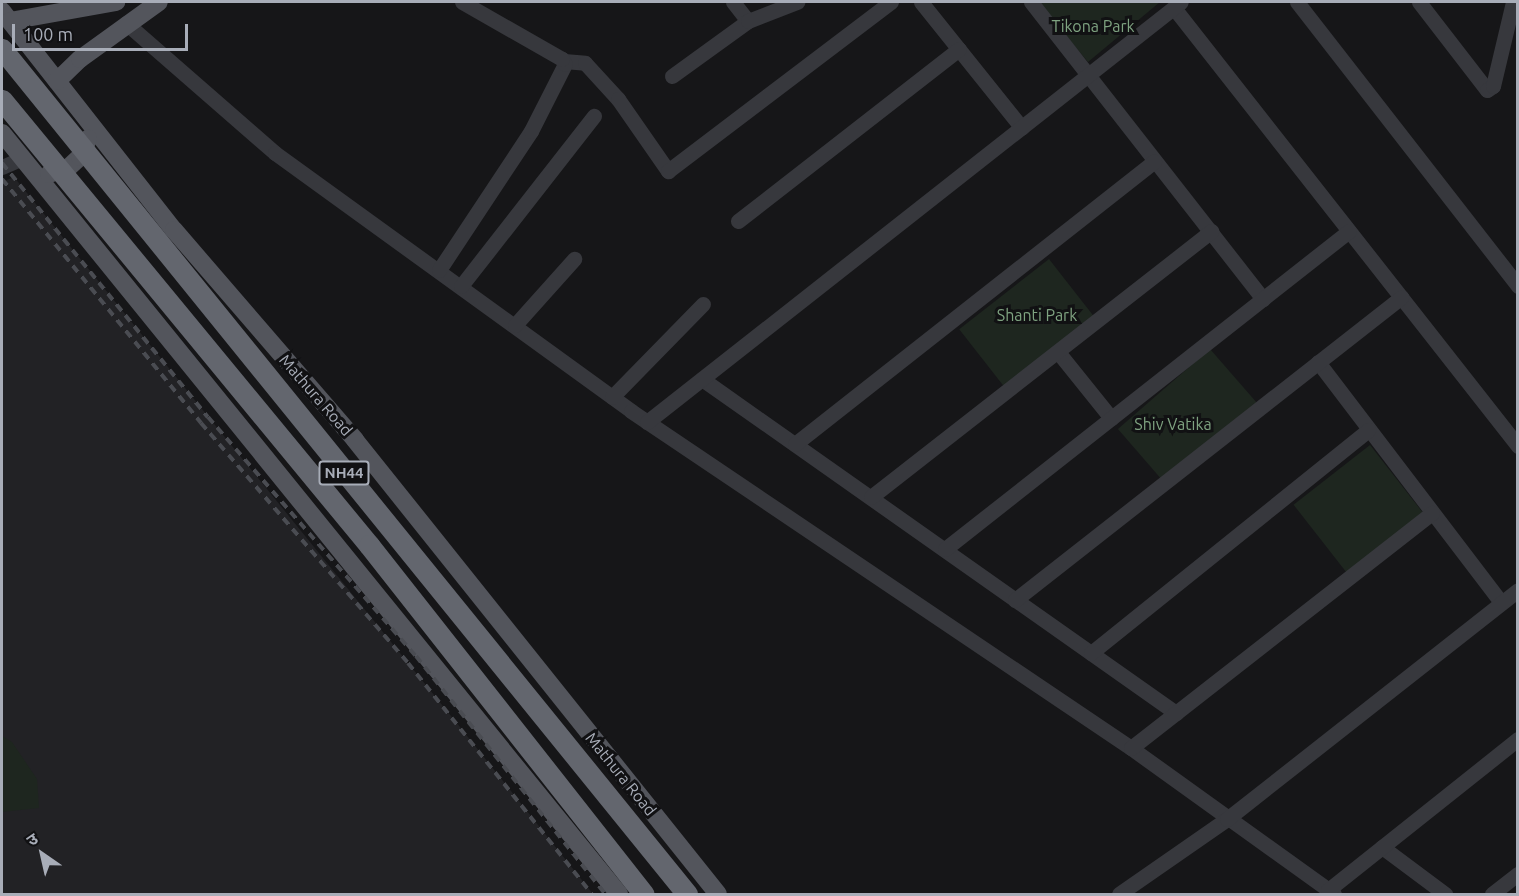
<!DOCTYPE html>
<html>
<head>
<meta charset="utf-8">
<style>
  body { margin:0 }
  #map { position:relative; width:1519px; height:896px; overflow:hidden; background:#161618; font-family:Ubuntu,"Noto Sans Devanagari",sans-serif }
  div>[style] { position:absolute }
  .built>* { inset:0; background:#222225 }
  .green>* { inset:0; background:#1e261f; transform-origin:0 0 }
  .minor>* { height:15px; margin:-7.5px; padding:0 7.5px; transform-origin:7.5px; border-radius:7.5px; background:#37383d }
  .major>* { height:18px; margin:-9px; padding:0 9px; transform-origin:9px; border-radius:9px; background:#53555c }
  .highway>* { height:21px; margin:-10.5px; padding:0 10.5px; transform-origin:10.5px; border-radius:10.5px; background:#63666e }
  .rail>* { height:4px; margin-top:-2px; transform-origin:0; background:repeating-linear-gradient(90deg,#4a4c52 0 8px,transparent 0 14px) }
  span { translate:-50% -50%; white-space:nowrap; text-align:center; line-height:1.15; -webkit-text-stroke:6px #111113; paint-order:stroke }
  .shield-label span { padding:2px 4px; background:#111113; border:2px solid; border-radius:4px; -webkit-text-stroke-width:0 }
  .shield-label { font-size:15px; color:#a8adb8; font-weight:700 }
  .park-label { font-size:16px; color:#7fa381 }
  .street-label { font-size:16px; color:#a8adb8 }
  .frame { position:absolute; inset:0; border:3px solid #a8adb8; pointer-events:none }
  .north { position:absolute; left:12px; top:824px; width:60px; height:60px; -webkit-text-stroke:4px #111113; paint-order:stroke; rotate:326deg; font-size:16px; font-weight:700; line-height:24px; text-align:center; color:#a8adb8 }
  .north::after { content:''; display:block; margin:auto; width:21px; height:27px; background:#a8adb8; clip-path:polygon(50% 0,100% 100%,50% 72%,0 100%) }
  .scale { position:absolute; left:12px; top:24px; width:176px; height:27px; box-sizing:border-box; border:3px solid #a8adb8; border-top:0; padding-left:8px; font-size:18px; line-height:21px; white-space:nowrap; color:#a8adb8; -webkit-text-stroke:4px #111113; paint-order:stroke }
</style>
</head>
<body>
<div id="map">
  <div class="built">
    <div style="clip-path:polygon(14px 177px,460px 727px,593px 894px,2px 894px,2px 182px)"></div>
  </div>
  <div class="green">
    <div style="clip-path:polygon(1038px 2px,1160px 2px,1088px 62px)"></div>
    <div style="left:1049px;top:259px;width:75px;height:114px;rotate:52deg"></div>
    <div style="left:1210px;top:349px;width:72px;height:122px;rotate:49deg"></div>
    <div style="left:1370px;top:445px;width:87px;height:97px;rotate:52deg"></div>
    <div style="clip-path:polygon(2px 736px,12px 742px,37px 779px,39px 808px,2px 812px)"></div>
  </div>
  <div class="minor">
    <div style="left:733px;top:2px;width:24px;rotate:52deg"></div>
    <div style="left:921px;top:2px;width:161px;rotate:51.3deg"></div>
    <div style="left:1031px;top:2px;width:377px;rotate:52deg"></div>
    <div style="left:1297px;top:2px;width:360px;rotate:52.1deg"></div>
    <div style="left:1419px;top:2px;width:111px;rotate:52.3deg"></div>
    <div style="left:1487px;top:90px;width:7px;rotate:-34deg"></div>
    <div style="left:1493px;top:86px;width:86px;rotate:-76.6deg"></div>
    <div style="left:1174px;top:8px;width:557px;rotate:51.85deg"></div>
    <div style="left:126px;top:23px;width:198px;rotate:41.1deg"></div>
    <div style="left:275px;top:153px;width:440px;rotate:35.9deg"></div>
    <div style="left:631px;top:411px;width:603px;rotate:33.98deg"></div>
    <div style="left:1131px;top:748px;width:250px;rotate:35.7deg"></div>
    <div style="left:564px;top:61px;width:21px;rotate:5deg"></div>
    <div style="left:585px;top:63px;width:49px;rotate:47.5deg"></div>
    <div style="left:618px;top:99px;width:88px;rotate:55.2deg"></div>
    <div style="left:668px;top:171px;width:280px;rotate:-37.2deg"></div>
    <div style="left:672px;top:76px;width:94px;rotate:-35.9deg"></div>
    <div style="left:748px;top:21px;width:53px;rotate:-21.2deg"></div>
    <div style="left:2px;top:167px;width:22px;rotate:-24deg"></div>
    <div style="left:738px;top:221px;width:280px;rotate:-37.9deg"></div>
    <div style="left:439px;top:270px;width:167px;rotate:-56.5deg"></div>
    <div style="left:531px;top:131px;width:75px;rotate:-63.1deg"></div>
    <div style="left:565px;top:64px;width:6px;rotate:-121deg"></div>
    <div style="left:562px;top:59px;width:115px;rotate:-150.3deg"></div>
    <div style="left:461px;top:286px;width:216px;rotate:-52deg"></div>
    <div style="left:515px;top:325px;width:89px;rotate:-48.2deg"></div>
    <div style="left:1058px;top:352px;width:85px;rotate:51.2deg"></div>
    <div style="left:1318px;top:362px;width:302px;rotate:52.7deg"></div>
    <div style="left:702px;top:379px;width:580px;rotate:35.17deg"></div>
    <div style="left:612px;top:397px;width:130px;rotate:-45.6deg"></div>
    <div style="left:647px;top:422px;width:679px;rotate:-38.19deg"></div>
    <div style="left:795px;top:444px;width:457px;rotate:-38.2deg"></div>
    <div style="left:871px;top:497px;width:432px;rotate:-38deg"></div>
    <div style="left:945px;top:549px;width:514px;rotate:-38.21deg"></div>
    <div style="left:1015px;top:600px;width:491px;rotate:-38.1deg"></div>
    <div style="left:1091px;top:653px;width:356px;rotate:-38.8deg"></div>
    <div style="left:1131px;top:748px;width:382px;rotate:-38deg"></div>
    <div style="left:1382px;top:847px;width:79px;rotate:36.7deg"></div>
    <div style="left:1328px;top:890px;width:243px;rotate:-38.5deg"></div>
    <div style="left:1119px;top:894px;width:131px;rotate:-34.8deg"></div>
    <div style="left:1227px;top:819px;width:370px;rotate:-38.2deg"></div>
    <div style="left:1492px;top:894px;width:33px;rotate:-38deg"></div>
  </div>
  <div class="major">
    <div style="left:2px;top:11px;width:278px;rotate:51.9deg"></div>
    <div style="left:174px;top:230px;width:277px;rotate:49.2deg"></div>
    <div style="left:355px;top:440px;width:581px;rotate:51.36deg"></div>
    <div style="left:10px;top:21px;width:108px;rotate:-10.2deg"></div>
    <div style="left:57px;top:81px;width:32px;rotate:-44deg"></div>
    <div style="left:80px;top:59px;width:97px;rotate:-35.8deg"></div>
    <div style="left:2px;top:133px;width:980px;rotate:50.97deg"></div>
    <div style="left:49px;top:174px;width:20px;rotate:-18deg"></div>
    <div style="left:68px;top:168px;width:16px;rotate:-43deg"></div>
    <div style="left:80px;top:157px;width:20px;rotate:-66deg"></div>
  </div>
  <div class="highway">
    <div style="left:2px;top:49px;width:1088px;rotate:50.97deg"></div>
    <div style="left:2px;top:100px;width:577px;rotate:50.49deg"></div>
    <div style="left:369px;top:545px;width:444px;rotate:51.8deg"></div>
  </div>
  <div class="rail">
    <div style="left:2px;top:163px;width:327px;rotate:51deg"></div>
    <div style="left:208px;top:417px;width:317px;rotate:49deg"></div>
    <div style="left:416px;top:656px;width:304px;rotate:51.5deg"></div>
    <div style="left:2px;top:179px;width:315px;rotate:50.8deg"></div>
    <div style="left:201px;top:423px;width:317px;rotate:49.2deg"></div>
    <div style="left:408px;top:663px;width:295px;rotate:51.5deg"></div>
  </div>
  <div class="shield-label">
    <span style="left:344px;top:473px">NH44</span>
  </div>
  <div class="park-label">
    <span style="left:1093px;top:26px">Tikona Park</span>
    <span style="left:1037px;top:315px">Shanti Park</span>
    <span style="left:1173px;top:424px">Shiv Vatika</span>
  </div>
  <div class="street-label">
    <span style="left:316px;top:395px;rotate:49deg">Mathura Road</span>
    <span style="left:621px;top:774px;rotate:51deg">Mathura Road</span>
  </div>
  <div class="frame"></div>
  <div class="north">उ</div>
  <div class="scale">100 m</div>
</div>
</body>
</html>
